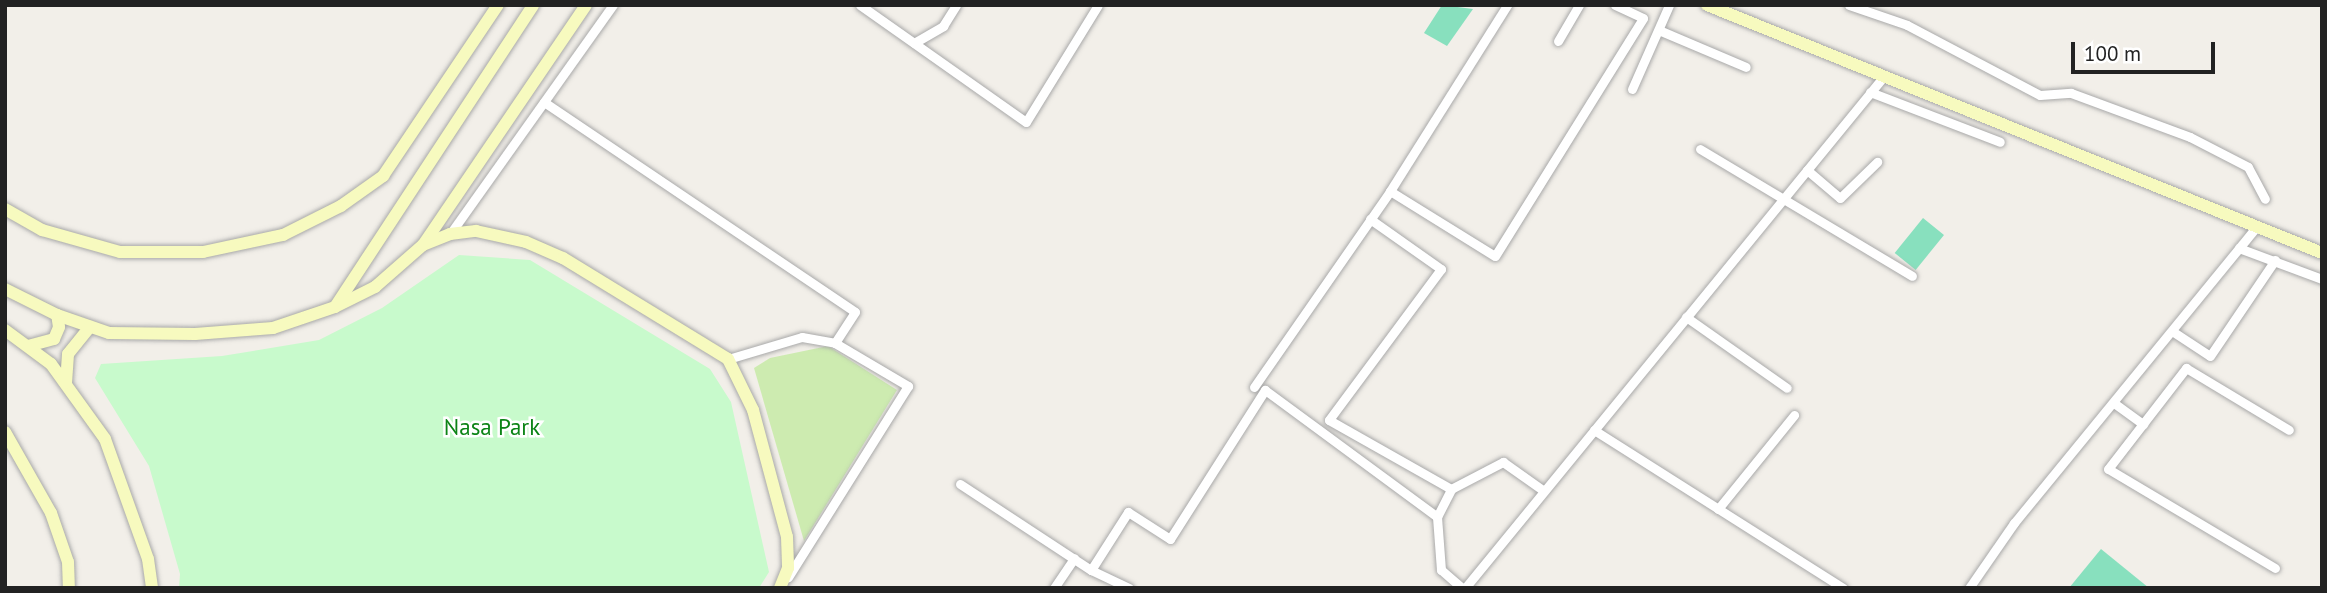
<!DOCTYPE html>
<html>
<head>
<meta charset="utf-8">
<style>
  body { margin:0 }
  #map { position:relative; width:2327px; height:593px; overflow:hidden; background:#f2efe9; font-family:"PT Sans",sans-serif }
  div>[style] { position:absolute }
  .grass>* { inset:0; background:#cdebb0 }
  .park>* { inset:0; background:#c8facc }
  .pitch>* { inset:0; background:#88e0be; transform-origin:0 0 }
  .roads { filter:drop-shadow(0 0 2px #a9a9a9) drop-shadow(0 0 2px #a9a9a9) }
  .street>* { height:9px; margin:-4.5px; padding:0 4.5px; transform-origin:4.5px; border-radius:4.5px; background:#fff }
  .secondary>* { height:12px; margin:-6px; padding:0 6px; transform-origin:6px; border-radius:6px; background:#f7fabf }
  span { translate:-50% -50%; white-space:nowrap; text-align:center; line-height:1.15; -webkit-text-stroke:5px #fff; paint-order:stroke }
  .park-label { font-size:23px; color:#0c8416 }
  .frame { position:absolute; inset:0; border:7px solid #222; pointer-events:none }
  .scale { position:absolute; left:2071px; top:42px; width:144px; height:32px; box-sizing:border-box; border:4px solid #222; border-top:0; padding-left:9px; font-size:21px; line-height:24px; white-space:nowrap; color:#222; -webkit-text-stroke:5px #fff; paint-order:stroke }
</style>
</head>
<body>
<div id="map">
  <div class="grass">
    <div style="clip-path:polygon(828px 346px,897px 390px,804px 541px,754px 368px,770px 358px)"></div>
  </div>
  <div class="park">
    <div style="clip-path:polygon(459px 255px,530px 260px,710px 369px,731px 402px,769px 572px,759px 588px,179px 588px,180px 574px,149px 466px,95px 378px,101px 364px,222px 356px,319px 340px,382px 308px)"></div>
  </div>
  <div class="pitch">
    <div style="clip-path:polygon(1442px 5px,1473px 9px,1447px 46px,1424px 33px)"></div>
    <div style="left:1923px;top:218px;width:27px;height:45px;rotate:39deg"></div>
    <div style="clip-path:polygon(2101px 549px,2149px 588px,2069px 588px)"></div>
  </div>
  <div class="roads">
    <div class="street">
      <div style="left:860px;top:5px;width:203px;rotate:35.2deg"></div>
      <div style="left:1026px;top:122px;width:137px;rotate:-58.4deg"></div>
      <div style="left:1849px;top:5px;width:61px;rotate:19deg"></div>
      <div style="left:1907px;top:25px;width:150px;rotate:27.8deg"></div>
      <div style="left:2040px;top:95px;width:31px;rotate:-4deg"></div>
      <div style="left:2071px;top:93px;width:127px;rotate:20.3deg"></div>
      <div style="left:2190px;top:137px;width:65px;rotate:27.3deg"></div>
      <div style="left:2248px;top:167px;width:36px;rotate:62deg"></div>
      <div style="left:1661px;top:31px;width:92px;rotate:23deg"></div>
      <div style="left:1558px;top:41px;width:42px;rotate:-59.7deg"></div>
      <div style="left:914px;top:43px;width:34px;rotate:-30deg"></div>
      <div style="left:943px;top:26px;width:25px;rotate:-58deg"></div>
      <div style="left:1632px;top:89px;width:92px;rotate:-66.2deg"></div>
      <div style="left:1870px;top:92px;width:139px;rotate:21deg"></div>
      <div style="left:544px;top:102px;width:375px;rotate:34deg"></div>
      <div style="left:855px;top:312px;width:37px;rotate:123deg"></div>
      <div style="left:1700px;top:149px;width:247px;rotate:30.9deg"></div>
      <div style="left:1807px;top:170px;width:43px;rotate:40.3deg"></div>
      <div style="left:1840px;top:198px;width:52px;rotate:-44.2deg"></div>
      <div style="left:1390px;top:191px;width:123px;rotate:31.8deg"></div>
      <div style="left:1495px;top:256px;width:280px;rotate:-58.1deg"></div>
      <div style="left:1643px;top:18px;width:31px;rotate:-155deg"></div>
      <div style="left:1370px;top:219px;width:87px;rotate:35.2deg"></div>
      <div style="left:1441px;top:269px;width:188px;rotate:126.6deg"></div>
      <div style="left:1329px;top:420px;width:140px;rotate:29.5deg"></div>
      <div style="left:450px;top:234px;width:281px;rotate:-54.6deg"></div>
      <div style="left:2239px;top:248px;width:89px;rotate:20.5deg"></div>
      <div style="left:1686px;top:317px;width:123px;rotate:35.1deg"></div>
      <div style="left:2172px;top:331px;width:45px;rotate:33.3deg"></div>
      <div style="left:2210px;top:356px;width:116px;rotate:-55.9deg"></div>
      <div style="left:728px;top:359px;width:77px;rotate:-16.6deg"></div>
      <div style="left:802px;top:337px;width:34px;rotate:10deg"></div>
      <div style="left:835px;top:343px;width:85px;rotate:30.5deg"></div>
      <div style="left:908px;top:386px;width:226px;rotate:122.1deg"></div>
      <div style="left:1254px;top:387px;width:239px;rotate:-55.2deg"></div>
      <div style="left:1390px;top:191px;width:220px;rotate:-57.8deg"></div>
      <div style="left:2114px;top:403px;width:36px;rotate:36deg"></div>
      <div style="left:1594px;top:430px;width:295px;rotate:32.4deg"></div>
      <div style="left:960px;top:484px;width:157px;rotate:33.3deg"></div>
      <div style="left:1091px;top:570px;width:69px;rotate:-57.5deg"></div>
      <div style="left:1128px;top:512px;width:50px;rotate:32.7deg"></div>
      <div style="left:1170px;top:539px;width:177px;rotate:-57.5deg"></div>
      <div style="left:1265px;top:390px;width:214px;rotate:36.4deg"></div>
      <div style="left:1718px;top:509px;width:121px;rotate:-51deg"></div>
      <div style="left:2275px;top:568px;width:194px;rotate:-149.3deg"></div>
      <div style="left:2108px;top:469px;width:128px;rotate:-52.3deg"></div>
      <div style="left:2186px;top:368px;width:120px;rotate:31deg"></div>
      <div style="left:1091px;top:570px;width:42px;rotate:25.3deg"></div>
      <div style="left:1054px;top:588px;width:36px;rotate:-56deg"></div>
      <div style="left:1462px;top:588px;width:28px;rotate:-139deg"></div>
      <div style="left:1441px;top:570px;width:53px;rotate:-94.3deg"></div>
      <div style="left:1437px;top:517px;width:31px;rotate:-63deg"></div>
      <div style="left:1451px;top:489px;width:59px;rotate:-27.4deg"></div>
      <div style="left:1503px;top:462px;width:50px;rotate:35.3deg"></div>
      <div style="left:1465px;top:588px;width:662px;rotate:-50.7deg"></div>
      <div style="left:1969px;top:588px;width:79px;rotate:-55.3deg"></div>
      <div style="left:2014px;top:523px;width:384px;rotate:-50.7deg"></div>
    </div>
    <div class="secondary">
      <div style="left:1707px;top:5px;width:663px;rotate:21.96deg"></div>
      <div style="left:5px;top:209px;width:43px;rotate:29.6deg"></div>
      <div style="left:42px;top:230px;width:81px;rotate:15.8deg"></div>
      <div style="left:120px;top:252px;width:83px"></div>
      <div style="left:203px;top:252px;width:82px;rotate:-12deg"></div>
      <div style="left:283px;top:235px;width:65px;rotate:-26.6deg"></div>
      <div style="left:341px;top:206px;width:52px;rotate:-35.5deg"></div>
      <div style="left:383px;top:176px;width:206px;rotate:-56.1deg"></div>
      <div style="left:423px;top:245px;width:290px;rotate:-55.8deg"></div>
      <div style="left:5px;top:289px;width:58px;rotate:26.6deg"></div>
      <div style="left:57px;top:315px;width:55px;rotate:19.1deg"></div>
      <div style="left:109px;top:333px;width:86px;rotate:0.7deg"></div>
      <div style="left:195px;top:334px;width:78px;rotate:-4.4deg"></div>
      <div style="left:273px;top:328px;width:65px;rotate:-18.7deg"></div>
      <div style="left:335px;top:307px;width:45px;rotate:-26.6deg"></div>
      <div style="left:375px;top:287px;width:64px;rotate:-41.2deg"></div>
      <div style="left:423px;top:245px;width:29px;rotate:-22deg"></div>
      <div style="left:450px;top:234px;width:26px;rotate:-7deg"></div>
      <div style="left:476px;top:231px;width:51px;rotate:12.4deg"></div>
      <div style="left:526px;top:242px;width:40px;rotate:23.4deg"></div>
      <div style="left:563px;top:258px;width:193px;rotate:31.5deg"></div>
      <div style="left:728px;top:359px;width:57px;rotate:63.9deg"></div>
      <div style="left:753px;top:410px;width:131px;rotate:75deg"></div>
      <div style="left:787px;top:537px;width:31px;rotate:88deg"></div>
      <div style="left:788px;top:568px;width:22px;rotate:112deg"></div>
      <div style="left:335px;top:307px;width:361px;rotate:-56.7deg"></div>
      <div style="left:5px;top:330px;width:57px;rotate:36.5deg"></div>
      <div style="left:51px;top:364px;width:92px;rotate:54.2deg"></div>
      <div style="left:105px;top:439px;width:127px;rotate:70.3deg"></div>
      <div style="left:148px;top:559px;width:29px;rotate:82deg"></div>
      <div style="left:28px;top:346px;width:27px;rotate:-15deg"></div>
      <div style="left:54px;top:339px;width:13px;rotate:-67deg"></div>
      <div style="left:59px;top:327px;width:12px;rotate:-99deg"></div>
      <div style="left:66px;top:383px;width:29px;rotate:-86deg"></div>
      <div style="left:68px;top:354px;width:35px;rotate:-51deg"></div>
      <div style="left:5px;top:432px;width:93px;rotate:60.4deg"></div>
      <div style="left:51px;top:513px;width:52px;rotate:70.9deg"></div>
      <div style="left:68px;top:562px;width:26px;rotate:88deg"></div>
    </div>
  </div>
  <div class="park-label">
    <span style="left:492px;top:427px">Nasa Park</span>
  </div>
  <div class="frame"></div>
  <div class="scale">100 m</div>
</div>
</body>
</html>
